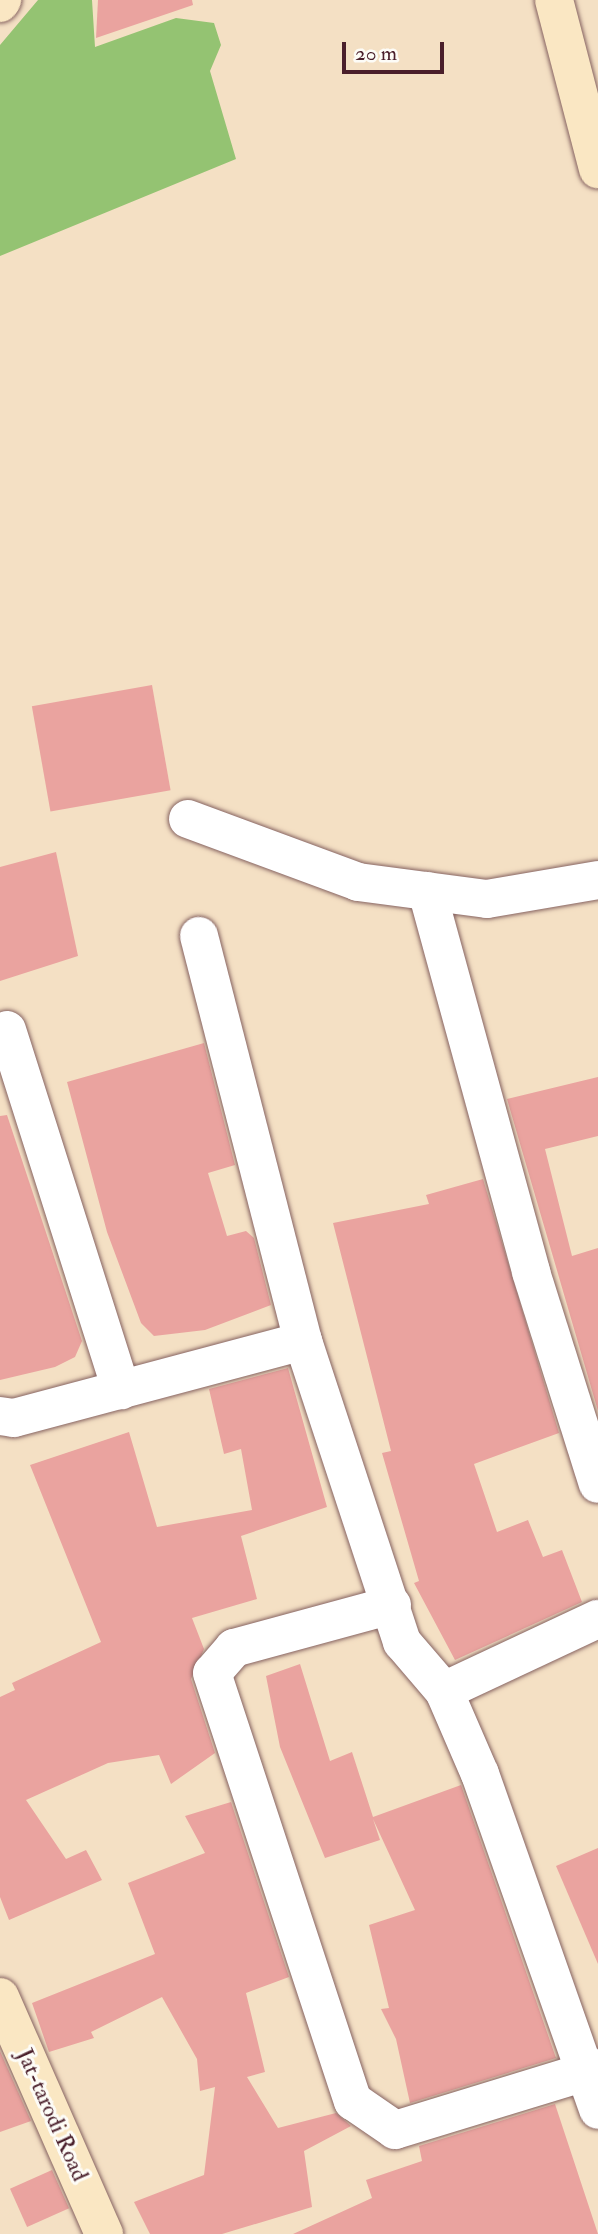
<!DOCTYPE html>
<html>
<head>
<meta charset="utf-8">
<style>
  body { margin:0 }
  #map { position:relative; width:598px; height:2234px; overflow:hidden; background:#f4e0c4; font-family:"IM FELL Double Pica",serif }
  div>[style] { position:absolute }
  .green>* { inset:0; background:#94c372 }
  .building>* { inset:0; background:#eaa39f; transform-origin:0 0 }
  .roads { filter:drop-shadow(0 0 2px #866361) drop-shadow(0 0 2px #866361) }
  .street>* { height:38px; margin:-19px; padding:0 19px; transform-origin:19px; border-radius:19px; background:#fff }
  .secondary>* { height:38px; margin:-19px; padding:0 19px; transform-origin:19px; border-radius:19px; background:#fae7c3 }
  span { translate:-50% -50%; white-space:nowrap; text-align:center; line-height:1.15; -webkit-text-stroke:6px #fdfcf7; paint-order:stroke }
  .street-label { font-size:23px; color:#4a1f2b }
  .scale { position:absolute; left:342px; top:42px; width:102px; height:32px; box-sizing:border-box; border:4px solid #4a1f2b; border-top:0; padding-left:9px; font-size:21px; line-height:24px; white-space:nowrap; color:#4a1f2b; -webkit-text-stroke:5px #fdfcf7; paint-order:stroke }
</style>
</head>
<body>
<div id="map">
  <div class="green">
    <div style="clip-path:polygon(38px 0,92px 0,95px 47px,176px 18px,214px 23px,221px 45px,210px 71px,236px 159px,0 256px,0 45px)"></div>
  </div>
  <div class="building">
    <div style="clip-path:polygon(98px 0,192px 0,193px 5px,96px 38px)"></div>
    <div style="left:152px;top:685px;width:107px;height:122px;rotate:80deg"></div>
    <div style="clip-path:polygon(56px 852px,78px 956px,0 981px,0 867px)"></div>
    <div style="clip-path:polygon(204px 1043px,235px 1165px,208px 1173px,227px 1236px,246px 1231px,254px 1238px,271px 1305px,205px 1330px,154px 1336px,141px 1323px,107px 1232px,67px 1082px)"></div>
    <div style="clip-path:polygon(598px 1077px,598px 1136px,545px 1149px,572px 1256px,598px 1248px,598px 1411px,507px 1099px)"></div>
    <div style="clip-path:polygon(7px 1115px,82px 1341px,75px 1357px,55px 1367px,0 1380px,0 1116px)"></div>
    <div style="clip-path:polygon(483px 1179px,559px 1433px,474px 1464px,497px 1532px,528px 1520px,543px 1557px,562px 1550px,582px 1602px,455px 1660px,414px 1583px,419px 1581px,382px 1453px,391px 1451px,333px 1223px,429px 1204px,426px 1195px)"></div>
    <div style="clip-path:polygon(288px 1368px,327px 1507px,241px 1536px,257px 1599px,192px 1618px,204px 1649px,191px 1679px,215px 1753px,171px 1784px,159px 1755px,108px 1763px,26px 1800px,66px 1859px,86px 1850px,102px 1880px,9px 1920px,0 1897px,0 1697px,15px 1690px,12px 1683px,101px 1642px,30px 1465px,129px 1432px,157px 1527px,252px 1510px,241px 1449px,224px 1454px,209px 1389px)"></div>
    <div style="clip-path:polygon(300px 1664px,330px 1761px,352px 1752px,373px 1817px,461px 1785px,556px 2058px,410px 2103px,396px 2039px,381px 2009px,389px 2008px,369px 1925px,415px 1910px,373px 1819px,380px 1840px,325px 1858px,280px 1747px,266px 1676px)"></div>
    <div style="clip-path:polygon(231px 1802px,289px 1977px,246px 1993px,265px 2072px,247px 2077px,278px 2128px,336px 2113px,351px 2126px,304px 2151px,312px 2207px,222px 2234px,150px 2234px,134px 2202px,204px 2175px,215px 2087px,200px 2091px,197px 2059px,162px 1997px,91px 2032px,94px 2038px,49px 2052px,32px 2003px,155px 1954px,128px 1883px,205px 1853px,185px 1816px)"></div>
    <div style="clip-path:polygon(598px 1848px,598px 1964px,556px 1866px)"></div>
    <div style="clip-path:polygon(0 2051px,31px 2121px,0 2132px)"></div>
    <div style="clip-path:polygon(555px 2104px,598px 2234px,293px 2234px,372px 2198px,366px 2180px,422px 2161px,419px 2146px)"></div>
    <div style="left:52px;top:2170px;width:42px;height:46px;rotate:66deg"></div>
  </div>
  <div class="roads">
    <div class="street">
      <div style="left:188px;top:819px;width:181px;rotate:20.3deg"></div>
      <div style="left:358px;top:882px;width:130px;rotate:7.5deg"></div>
      <div style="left:487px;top:899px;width:113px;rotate:-9.7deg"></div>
      <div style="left:427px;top:891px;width:395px;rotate:74.7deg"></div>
      <div style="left:531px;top:1272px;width:222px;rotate:72.5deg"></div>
      <div style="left:199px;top:936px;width:418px;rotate:75.6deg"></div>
      <div style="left:303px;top:1341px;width:317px;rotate:71.8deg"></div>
      <div style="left:402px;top:1642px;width:65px;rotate:49.4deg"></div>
      <div style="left:444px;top:1691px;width:90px;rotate:66.6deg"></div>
      <div style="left:480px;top:1774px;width:356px;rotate:70.6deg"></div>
      <div style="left:7px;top:1030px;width:378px;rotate:72.4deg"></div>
      <div style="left:0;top:1416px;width:14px;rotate:8deg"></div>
      <div style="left:14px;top:1418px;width:299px;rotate:-14.9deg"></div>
      <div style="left:392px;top:1605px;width:164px;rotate:164.8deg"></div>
      <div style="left:234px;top:1648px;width:33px;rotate:131deg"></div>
      <div style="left:212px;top:1673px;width:451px;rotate:71.8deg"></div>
      <div style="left:353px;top:2101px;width:51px;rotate:34.6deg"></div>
      <div style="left:395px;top:2130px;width:212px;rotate:-17deg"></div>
      <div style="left:444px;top:1691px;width:170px;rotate:-25.1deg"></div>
    </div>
    <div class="secondary">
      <div style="left:554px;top:0;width:175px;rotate:75.4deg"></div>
      <div style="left:0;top:3px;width:4px;rotate:-56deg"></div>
      <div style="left:0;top:1997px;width:259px;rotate:66.3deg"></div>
    </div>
  </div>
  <div class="street-label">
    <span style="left:52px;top:2115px;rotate:66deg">Jat-tarodi Road</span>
  </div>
  <div class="scale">20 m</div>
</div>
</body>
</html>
